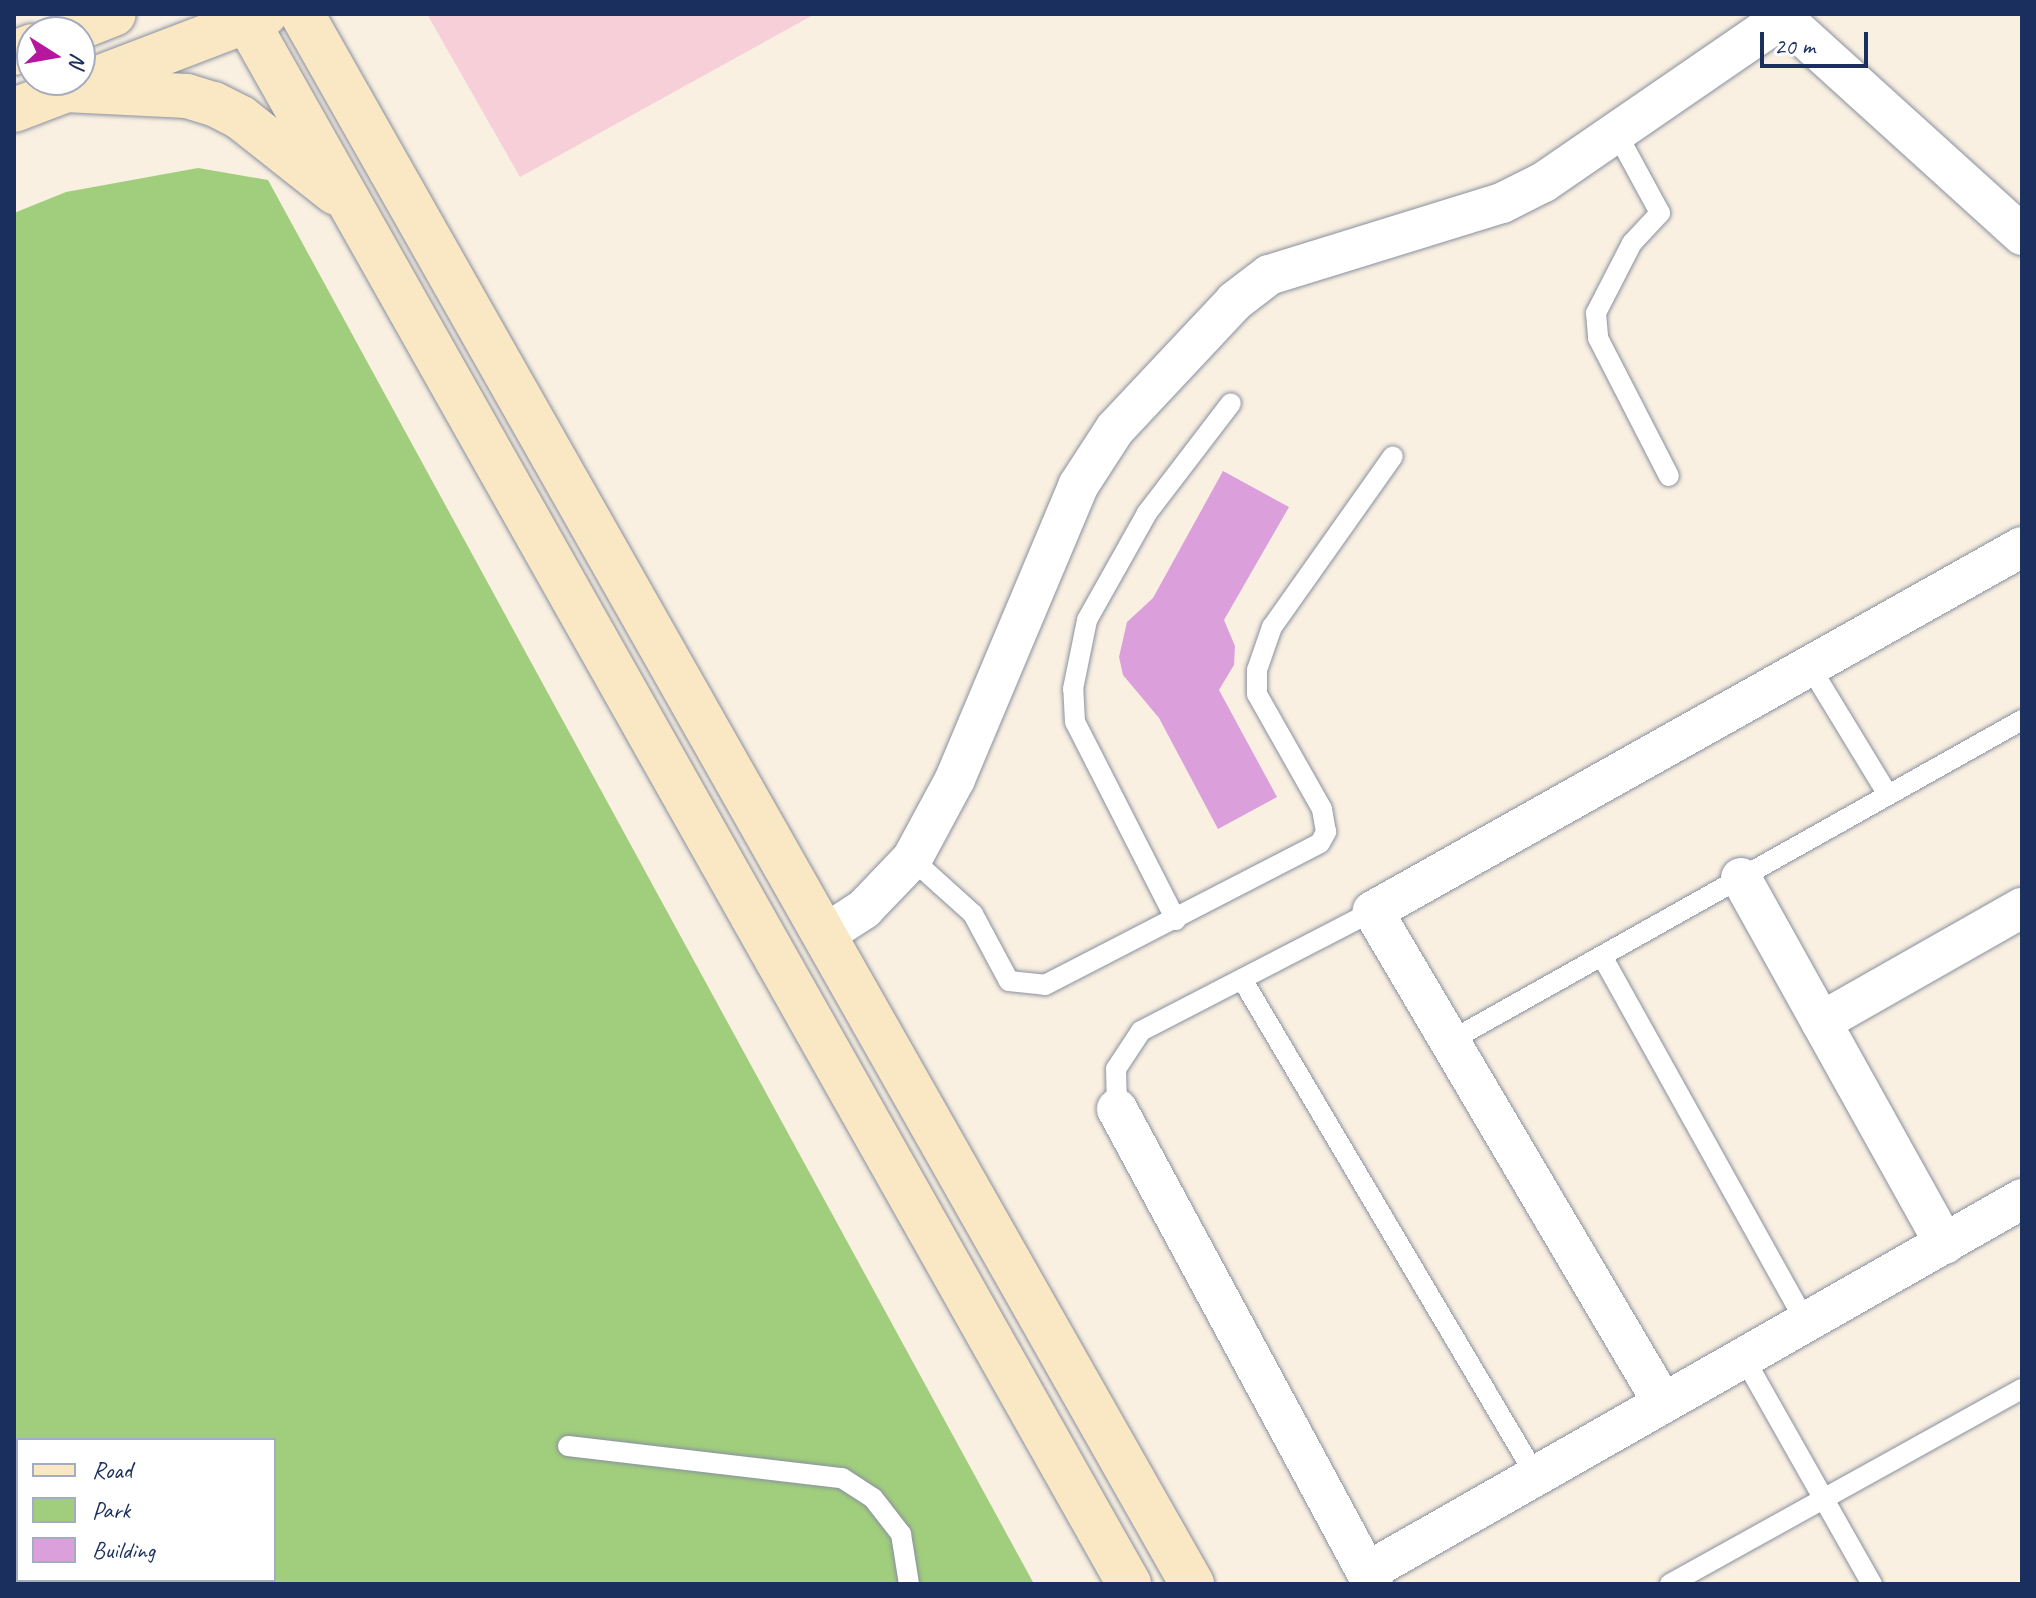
<!DOCTYPE html>
<html>
<head>
<meta charset="utf-8">
<style>
  body { margin:0 }
  #map { position:relative; width:2036px; height:1598px; overflow:hidden; background:#f9f0e1; font-family:Caveat,sans-serif }
  div>[style] { position:absolute }
  .built>* { inset:0; background:#f6cfd8 }
  .green>* { inset:0; background:#a1ce7c }
  .building>* { inset:0; background:#dba0db }
  .roads { filter:drop-shadow(0 0 2px #8a90a0) drop-shadow(0 0 2px #8a90a0) }
  .service>* { height:20px; margin:-10px; padding:0 10px; transform-origin:10px; border-radius:10px; background:#fff }
  .minor>* { height:40px; margin:-20px; padding:0 20px; transform-origin:20px; border-radius:20px; background:#fff }
  .secondary>* { height:44px; margin:-22px; padding:0 22px; transform-origin:22px; border-radius:22px; background:#fae7c3 }
  span { translate:-50% -50%; white-space:nowrap; text-align:center; line-height:1.15; -webkit-text-stroke:8px #fff; paint-order:stroke }
  .frame { position:absolute; inset:0; border:16px solid #1b2f5e; pointer-events:none }
  .legend { position:absolute; left:16px; top:1438px; width:260px; height:144px; box-sizing:border-box; background:#fff; border:2px solid #a4acbf; margin:0; padding:10px 14px; list-style:none; font-size:24px; color:#1b2f5e }
  .legend li { display:flex; align-items:center; gap:16px; height:40px }
  .legend b { width:40px; border:2px solid #a4acbf }
  .north { position:absolute; left:16px; top:16px; width:80px; height:80px; box-sizing:border-box; background:#fff; border:2px solid #a4acbf; border-radius:50%; rotate:101deg; font-size:22px; font-weight:700; line-height:32px; text-align:center; color:#1b2f5e }
  .north::after { content:''; display:block; margin:auto; width:28px; height:36px; background:#b5179e; clip-path:polygon(50% 0,100% 100%,50% 72%,0 100%) }
  .scale { position:absolute; left:1760px; top:32px; width:108px; height:36px; box-sizing:border-box; border:4px solid #1b2f5e; border-top:0; padding-left:10px; font-size:24px; line-height:28px; white-space:nowrap; color:#1b2f5e; -webkit-text-stroke:6px #fff; paint-order:stroke }
</style>
</head>
<body>
<div id="map">
  <div class="built">
    <div style="clip-path:polygon(427px 14px,815px 14px,520px 177px)"></div>
  </div>
  <div class="green">
    <div style="clip-path:polygon(evenodd,198px 168px,268px 180px,1034px 1584px,14px 1584px,14px 213px,66px 192px,198px 168px,18px 1440px,274px 1440px,274px 1580px,18px 1580px,18px 1440px)"></div>
  </div>
  <div class="building">
    <div style="clip-path:polygon(1223px 471px,1289px 507px,1224px 620px,1235px 646px,1234px 665px,1219px 690px,1277px 797px,1218px 829px,1159px 718px,1123px 675px,1119px 657px,1127px 622px,1153px 598px)"></div>
  </div>
  <div class="roads">
    <div class="service">
      <div style="left:1616px;top:132px;width:92px;rotate:61.5deg"></div>
      <div style="left:1660px;top:213px;width:41px;rotate:133deg"></div>
      <div style="left:1632px;top:243px;width:79px;rotate:117.2deg"></div>
      <div style="left:1596px;top:313px;width:25px;rotate:85deg"></div>
      <div style="left:1598px;top:338px;width:155px;rotate:62.8deg"></div>
      <div style="left:1809px;top:665px;width:152px;rotate:58.7deg"></div>
      <div style="left:912px;top:859px;width:82px;rotate:42deg"></div>
      <div style="left:973px;top:914px;width:76px;rotate:61.8deg"></div>
      <div style="left:1009px;top:981px;width:36px;rotate:6deg"></div>
      <div style="left:1045px;top:985px;width:309px;rotate:-27.3deg"></div>
      <div style="left:1320px;top:843px;width:13px;rotate:-61deg"></div>
      <div style="left:1326px;top:832px;width:23px;rotate:-100deg"></div>
      <div style="left:1322px;top:809px;width:132px;rotate:-119.5deg"></div>
      <div style="left:1257px;top:694px;width:24px;rotate:-90deg"></div>
      <div style="left:1257px;top:670px;width:46px;rotate:-70.8deg"></div>
      <div style="left:1272px;top:627px;width:209px;rotate:-54.7deg"></div>
      <div style="left:1176px;top:920px;width:222px;rotate:-117deg"></div>
      <div style="left:1075px;top:722px;width:33px;rotate:-93deg"></div>
      <div style="left:1073px;top:689px;width:70px;rotate:-78.5deg"></div>
      <div style="left:1087px;top:620px;width:123px;rotate:-60.7deg"></div>
      <div style="left:1147px;top:513px;width:138px;rotate:-52.6deg"></div>
      <div style="left:1602px;top:956px;width:419px;rotate:60.9deg"></div>
      <div style="left:1242px;top:979px;width:577px;rotate:59.39deg"></div>
      <div style="left:1450px;top:1041px;width:656px;rotate:-29.3deg"></div>
      <div style="left:1117px;top:1109px;width:40px;rotate:-91.4deg"></div>
      <div style="left:1116px;top:1069px;width:45px;rotate:-56.7deg"></div>
      <div style="left:1141px;top:1031px;width:261px;rotate:-27.3deg"></div>
      <div style="left:1744px;top:1358px;width:260px;rotate:60.5deg"></div>
      <div style="left:568px;top:1446px;width:276px;rotate:6.7deg"></div>
      <div style="left:842px;top:1478px;width:37px;rotate:33deg"></div>
      <div style="left:873px;top:1498px;width:46px;rotate:52.1deg"></div>
      <div style="left:901px;top:1534px;width:51px;rotate:80.9deg"></div>
      <div style="left:1670px;top:1584px;width:402px;rotate:-29deg"></div>
    </div>
    <div class="minor">
      <div style="left:1783px;top:18px;width:323px;rotate:42.2deg"></div>
      <div style="left:1741px;top:878px;width:419px;rotate:60.9deg"></div>
      <div style="left:824px;top:935px;width:48px;rotate:-33deg"></div>
      <div style="left:864px;top:909px;width:69px;rotate:-46.2deg"></div>
      <div style="left:912px;top:859px;width:91px;rotate:-61.7deg"></div>
      <div style="left:955px;top:779px;width:318px;rotate:-67.2deg"></div>
      <div style="left:1078px;top:486px;width:68px;rotate:-57deg"></div>
      <div style="left:1115px;top:429px;width:175px;rotate:-46.8deg"></div>
      <div style="left:1235px;top:301px;width:43px;rotate:-37.4deg"></div>
      <div style="left:1269px;top:275px;width:244px;rotate:-17.2deg"></div>
      <div style="left:1502px;top:203px;width:47px;rotate:-26.6deg"></div>
      <div style="left:1544px;top:182px;width:296px;rotate:-34.5deg"></div>
      <div style="left:1821px;top:1022px;width:231px;rotate:-29.6deg"></div>
      <div style="left:1117px;top:1109px;width:540px;rotate:61.68deg"></div>
      <div style="left:1663px;top:1403px;width:571px;rotate:-120.52deg"></div>
      <div style="left:1373px;top:911px;width:744px;rotate:-29.29deg"></div>
      <div style="left:1367px;top:1572px;width:754px;rotate:-29.66deg"></div>
    </div>
    <div class="secondary">
      <div style="left:243px;top:14px;width:1803px;rotate:60.56deg"></div>
      <div style="left:302px;top:14px;width:1805px;rotate:60.45deg"></div>
      <div style="left:68px;top:32px;width:49px;rotate:-21.4deg"></div>
      <div style="left:14px;top:53px;width:19px;rotate:-21deg"></div>
      <div style="left:65px;top:90px;width:122px;rotate:2.8deg"></div>
      <div style="left:187px;top:96px;width:28px;rotate:17deg"></div>
      <div style="left:214px;top:104px;width:30px;rotate:27deg"></div>
      <div style="left:241px;top:118px;width:121px;rotate:38.3deg"></div>
      <div style="left:14px;top:110px;width:269px;rotate:-20.9deg"></div>
    </div>
  </div>
  <div class="frame"></div>
  <ul class="legend">
  <li><b style="height:10px;background:#fae7c3"></b>Road</li>
  <li><b style="height:22px;background:#a1ce7c"></b>Park</li>
  <li><b style="height:22px;background:#dba0db"></b>Building</li>
  </ul>
  <div class="north">N</div>
  <div class="scale">20 m</div>
</div>
</body>
</html>
